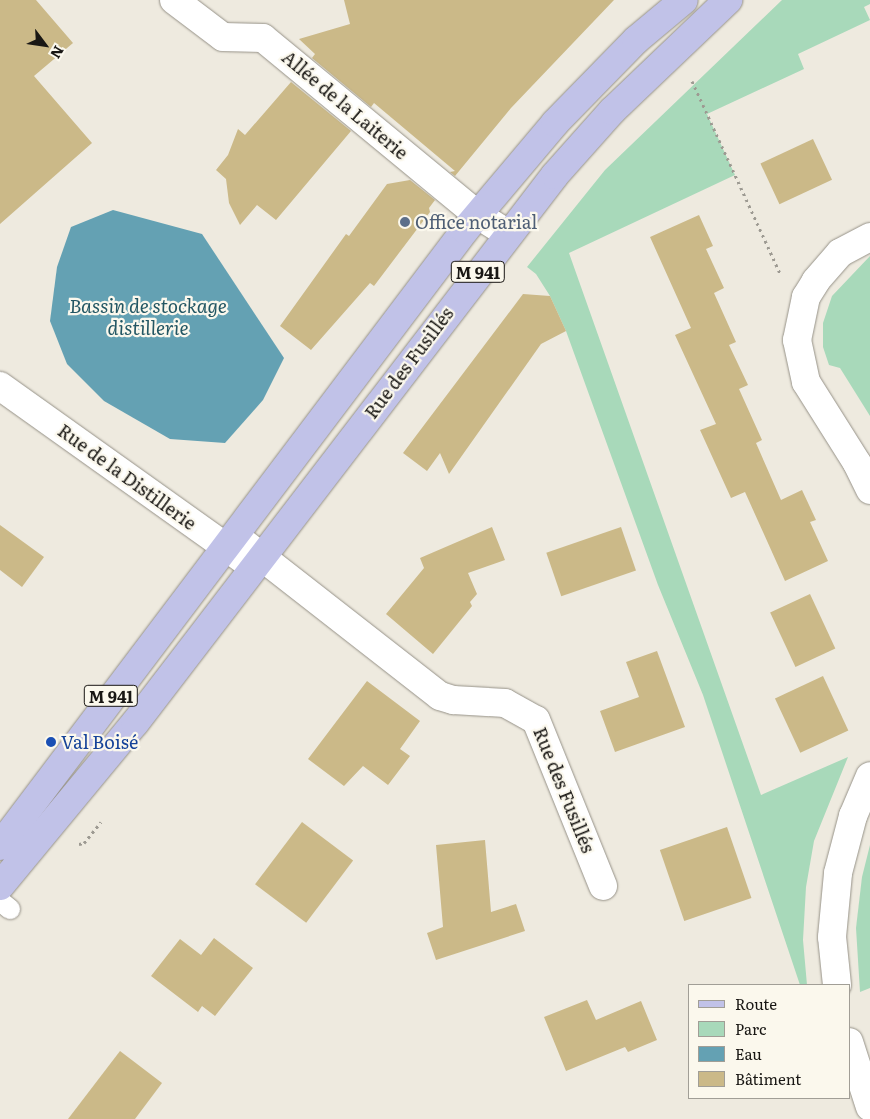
<!DOCTYPE html>
<html>
<head>
<meta charset="utf-8">
<style>
  body { margin:0 }
  #map { position:relative; width:870px; height:1119px; overflow:hidden; background:#eeeadf; font-family:Literata,serif }
  div>[style] { position:absolute }
  .green>* { inset:0; background:#a8d9ba }
  .water>* { inset:0; background:#64a1b3 }
  .building>* { inset:0; background:#cbb988; transform-origin:0 0 }
  .path>* { height:3px; margin-top:-1.5px; transform-origin:0; background:repeating-linear-gradient(90deg,#9d9a92 0 2.5px,transparent 0 6.5px) }
  .roads { filter:drop-shadow(0 0 1px #969288) drop-shadow(0 0 1px #969288) }
  .service>* { height:20px; margin:-10px; padding:0 10px; transform-origin:10px; border-radius:10px; background:#fff }
  .minor>* { height:28px; margin:-14px; padding:0 14px; transform-origin:14px; border-radius:14px; background:#fff }
  .primary>* { height:28px; margin:-14px; padding:0 14px; transform-origin:14px; border-radius:14px; background:#c1c2e8 }
  .dots>* { width:14px; height:14px; translate:-50% -50%; box-sizing:border-box; border:2px solid #fbf8ed; border-radius:50% }
  span { translate:-50% -50%; white-space:nowrap; text-align:center; line-height:1.15; -webkit-text-stroke:4.5px #fbf8ed; paint-order:stroke }
  .shield-label span { padding:1px 4px; background:#fbf8ed; border:1px solid; border-radius:4px; -webkit-text-stroke-width:0 }
  .shield-label { font-size:16px; color:#191714; font-weight:700 }
  .street-label { font-size:18px; color:#191714 }
  .service-label { font-size:18px; color:#4e5e75 }
  .left { translate:0 -50%; text-align:left }
  .transit-label { font-size:18px; color:#164399 }
  .water-label { font-size:19px; color:#225663; font-style:italic }
  .legend { position:absolute; left:688px; top:984px; width:162px; height:115px; box-sizing:border-box; background:#fbf8ed; border:1px solid #a19e96; margin:0; padding:6px 9px; list-style:none; font-size:15px; color:#191714 }
  .legend li { display:flex; align-items:center; gap:10px; height:25px }
  .legend b { width:25px; border:1px solid #a19e96 }
  .north { position:absolute; left:20px; top:20px; width:50px; height:50px; -webkit-text-stroke:4px #fbf8ed; paint-order:stroke; rotate:121deg; font-size:14px; font-weight:700; line-height:20px; text-align:center; color:#191714 }
  .north::after { content:''; display:block; margin:auto; width:18px; height:22px; background:#191714; clip-path:polygon(50% 0,100% 100%,50% 72%,0 100%) }
</style>
</head>
<body>
<div id="map">
  <div class="green">
    <div style="clip-path:polygon(782px 0,870px 0,870px 4px,864px 7px,870px 20px,798px 54px,804px 69px,707px 114px,735px 175px,569px 253px,761px 795px,848px 757px,814px 841px,806px 887px,803px 940px,807px 985px,800px 985px,703px 695px,658px 585px,566px 331px,550px 296px,536px 274px,527px 267px,605px 170px)"></div>
    <div style="clip-path:polygon(870px 256px,870px 416px,840px 368px,829px 365px,823px 347px,823px 323px,832px 296px)"></div>
    <div style="clip-path:polygon(870px 845px,870px 988px,860px 992px,856px 928px,862px 877px)"></div>
  </div>
  <div class="water">
    <div style="clip-path:polygon(113px 210px,202px 234px,284px 358px,263px 400px,225px 443px,170px 439px,104px 401px,67px 364px,50px 321px,57px 267px,71px 227px)"></div>
  </div>
  <div class="building">
    <div style="clip-path:polygon(0 0,36px 0,73px 43px,34px 76px,92px 143px,0 224px)"></div>
    <div style="clip-path:polygon(344px 0,614px 0,511px 108px,455px 176px,450px 172px,455px 171px,374px 103px,371px 107px,312px 58px,315px 54px,299px 39px,350px 24px)"></div>
    <div style="clip-path:polygon(291px 82px,351px 131px,276px 220px,257px 205px,240px 225px,229px 203px,226px 179px,216px 170px,228px 155px,238px 129px,245px 135px)"></div>
    <div style="left:813px;top:139px;width:45px;height:58px;rotate:65deg"></div>
    <div style="clip-path:polygon(410px 180px,435px 200px,429px 208px,430px 212px,374px 286px,370px 283px,311px 350px,280px 326px,346px 234px,349px 236px,387px 184px)"></div>
    <div style="clip-path:polygon(699px 215px,713px 246px,706px 249px,724px 288px,714px 293px,736px 342px,729px 345px,748px 385px,739px 389px,762px 440px,756px 443px,781px 500px,802px 490px,816px 520px,810px 522px,828px 561px,785px 581px,745px 492px,731px 498px,700px 430px,716px 424px,675px 335px,691px 328px,650px 237px)"></div>
    <div style="clip-path:polygon(523px 294px,550px 296px,566px 331px,541px 344px,449px 474px,440px 453px,427px 471px,403px 453px)"></div>
    <div style="clip-path:polygon(0 525px,44px 557px,22px 587px,0 570px)"></div>
    <div style="clip-path:polygon(492px 527px,505px 560px,468px 573px,477px 594px,470px 602px,472px 606px,433px 654px,386px 614px,424px 568px,420px 558px)"></div>
    <div style="left:621px;top:527px;width:46px;height:79px;rotate:71deg"></div>
    <div style="left:810px;top:594px;width:60px;height:44px;rotate:65deg"></div>
    <div style="clip-path:polygon(657px 651px,685px 727px,615px 752px,600px 711px,639px 697px,626px 662px)"></div>
    <div style="left:823px;top:676px;width:60px;height:53px;rotate:65deg"></div>
    <div style="clip-path:polygon(367px 681px,420px 721px,400px 749px,410px 756px,388px 785px,363px 766px,344px 786px,308px 759px)"></div>
    <div style="left:302px;top:822px;width:64px;height:78px;rotate:37deg"></div>
    <div style="left:727px;top:827px;width:75px;height:71px;rotate:71deg"></div>
    <div style="clip-path:polygon(485px 840px,491px 912px,516px 904px,525px 931px,436px 960px,427px 933px,443px 927px,436px 845px)"></div>
    <div style="clip-path:polygon(214px 938px,253px 968px,215px 1016px,202px 1006px,198px 1012px,151px 976px,180px 939px,201px 955px)"></div>
    <div style="clip-path:polygon(587px 1000px,596px 1020px,641px 1001px,657px 1040px,628px 1052px,625px 1047px,566px 1071px,544px 1017px)"></div>
    <div style="clip-path:polygon(120px 1051px,162px 1083px,135px 1119px,68px 1119px)"></div>
  </div>
  <div class="path">
    <div style="left:692px;top:81px;width:211px;rotate:65.4deg"></div>
    <div style="left:79px;top:844px;width:5px;rotate:-11deg"></div>
    <div style="left:84px;top:843px;width:27px;rotate:-51deg"></div>
  </div>
  <div class="roads">
    <div class="service">
      <div style="left:0;top:901px;width:13px;rotate:39deg"></div>
    </div>
    <div class="minor">
      <div style="left:174px;top:0;width:61px;rotate:37.1deg"></div>
      <div style="left:223px;top:37px;width:40px;rotate:1.4deg"></div>
      <div style="left:263px;top:38px;width:278px;rotate:39.5deg"></div>
      <div style="left:478px;top:215px;width:34px;rotate:32deg"></div>
      <div style="left:870px;top:237px;width:34px;rotate:152deg"></div>
      <div style="left:840px;top:253px;width:37px;rotate:131deg"></div>
      <div style="left:816px;top:281px;width:19px;rotate:122deg"></div>
      <div style="left:806px;top:297px;width:44px;rotate:101.8deg"></div>
      <div style="left:797px;top:340px;width:43px;rotate:77.9deg"></div>
      <div style="left:806px;top:382px;width:96px;rotate:57.8deg"></div>
      <div style="left:857px;top:463px;width:30px;rotate:64deg"></div>
      <div style="left:0;top:386px;width:301px;rotate:35.5deg"></div>
      <div style="left:235px;top:536px;width:260px;rotate:38deg"></div>
      <div style="left:440px;top:696px;width:14px;rotate:17deg"></div>
      <div style="left:453px;top:700px;width:52px;rotate:3.3deg"></div>
      <div style="left:505px;top:703px;width:35px;rotate:29deg"></div>
      <div style="left:536px;top:720px;width:179px;rotate:68deg"></div>
      <div style="left:837px;top:985px;width:48px;rotate:-95.9deg"></div>
      <div style="left:832px;top:937px;width:64px;rotate:-84.6deg"></div>
      <div style="left:838px;top:873px;width:59px;rotate:-75.3deg"></div>
      <div style="left:853px;top:816px;width:43px;rotate:-67deg"></div>
      <div style="left:849px;top:1042px;width:68px;rotate:72.1deg"></div>
    </div>
    <div class="primary">
      <div style="left:0;top:846px;width:772px;rotate:-52.95deg"></div>
      <div style="left:465px;top:230px;width:140px;rotate:-49.9deg"></div>
      <div style="left:555px;top:123px;width:116px;rotate:-45.7deg"></div>
      <div style="left:636px;top:40px;width:62px;rotate:-39.8deg"></div>
      <div style="left:0;top:886px;width:212px;rotate:-50.4deg"></div>
      <div style="left:135px;top:723px;width:690px;rotate:-52.53deg"></div>
      <div style="left:555px;top:175px;width:86px;rotate:-48.3deg"></div>
      <div style="left:612px;top:111px;width:161px;rotate:-43.7deg"></div>
    </div>
  </div>
  <div class="dots">
    <div style="left:405px;top:222px;background:#5c6f8a"></div>
    <div style="left:51px;top:742px;background:#1a4fb4"></div>
  </div>
  <div class="shield-label">
    <span style="left:478px;top:272px">M 941</span>
    <span style="left:111px;top:696px">M 941</span>
  </div>
  <div class="street-label">
    <span style="left:345px;top:105px;rotate:40deg">Allée de la Laiterie</span>
    <span style="left:409px;top:363px;rotate:-53deg">Rue des Fusillés</span>
    <span style="left:127px;top:477px;rotate:36deg">Rue de la Distillerie</span>
    <span style="left:564px;top:790px;rotate:68deg">Rue des Fusillés</span>
  </div>
  <div class="service-label">
    <span class="left" style="left:415px;top:222px">Office notarial</span>
  </div>
  <div class="transit-label">
    <span class="left" style="left:61px;top:742px">Val Boisé</span>
  </div>
  <div class="water-label">
    <span style="left:148px;top:317px">Bassin de stockage<br>distillerie</span>
  </div>
  <ul class="legend">
  <li><b style="height:6px;background:#c1c2e8"></b>Route</li>
  <li><b style="height:14px;background:#a8d9ba"></b>Parc</li>
  <li><b style="height:14px;background:#64a1b3"></b>Eau</li>
  <li><b style="height:14px;background:#cbb988"></b>Bâtiment</li>
  </ul>
  <div class="north">N</div>
</div>
</body>
</html>
